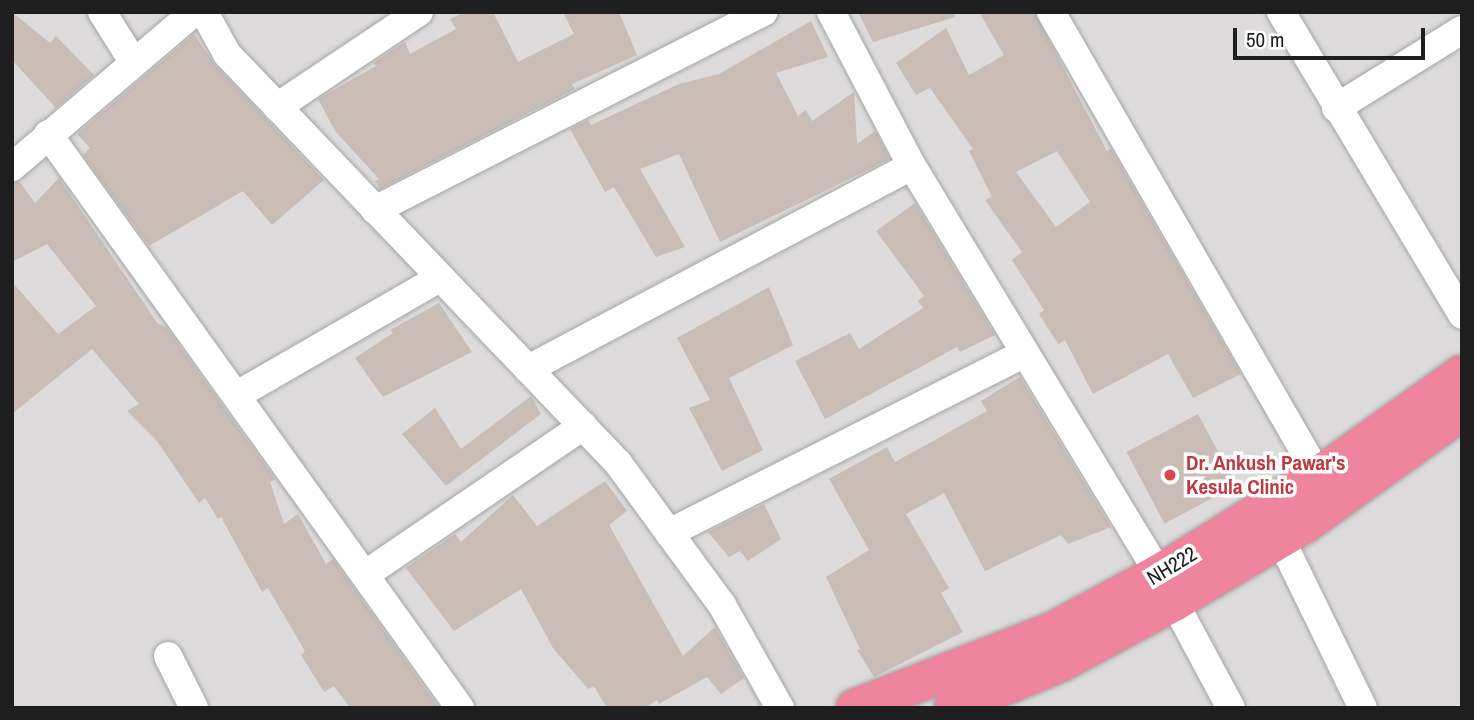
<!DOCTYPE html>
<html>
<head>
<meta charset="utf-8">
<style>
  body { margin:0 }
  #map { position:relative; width:1474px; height:720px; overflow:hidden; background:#f0ece4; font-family:"Archivo Narrow",sans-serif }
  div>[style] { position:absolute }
  .residential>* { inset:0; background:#dddbdb; transform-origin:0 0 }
  .building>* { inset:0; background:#c9bdb6; transform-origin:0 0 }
  .roads { filter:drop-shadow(0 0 2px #a5a5a5) drop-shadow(0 0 2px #a5a5a5) }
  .minor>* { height:28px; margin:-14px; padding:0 14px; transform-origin:14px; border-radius:14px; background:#fff }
  .highway>* { height:38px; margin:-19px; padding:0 19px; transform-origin:19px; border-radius:19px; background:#ef849d }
  .dots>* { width:19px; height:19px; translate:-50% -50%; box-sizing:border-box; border:4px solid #fff; border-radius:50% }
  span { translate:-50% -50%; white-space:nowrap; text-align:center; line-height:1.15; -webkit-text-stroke:7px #fff; paint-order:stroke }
  .health-label { font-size:21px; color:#be3a42; font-weight:700 }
  .left { translate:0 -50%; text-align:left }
  .street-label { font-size:21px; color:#1e1e1e }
  .frame { position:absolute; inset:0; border:14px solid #1e1e1e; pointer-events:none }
  .scale { position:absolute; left:1233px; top:28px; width:192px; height:32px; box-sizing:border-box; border:4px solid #1e1e1e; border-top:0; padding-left:9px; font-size:21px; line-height:24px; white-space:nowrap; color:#1e1e1e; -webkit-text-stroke:5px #fff; paint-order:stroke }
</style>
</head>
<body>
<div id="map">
  <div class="residential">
    <div style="left:12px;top:12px;width:1450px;height:696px"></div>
  </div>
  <div class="building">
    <div style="clip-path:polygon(12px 12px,50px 43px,56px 36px,94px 75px,56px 108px,12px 60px)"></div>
    <div style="clip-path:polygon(465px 12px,493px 12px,518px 62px,574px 34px,563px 12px,619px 12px,637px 55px,572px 84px,575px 89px,380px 189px,375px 181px,379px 179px,335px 131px,318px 99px,376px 66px,373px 63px,405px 42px,410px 54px,456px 29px,450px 19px)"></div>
    <div style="clip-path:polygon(858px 12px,954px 12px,955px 17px,873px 42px)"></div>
    <div style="clip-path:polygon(evenodd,979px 12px,1034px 12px,1107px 151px,1111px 149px,1241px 374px,1193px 398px,1168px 354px,1093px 394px,1065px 340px,1058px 344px,1039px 314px,1044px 310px,1012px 260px,1022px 252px,985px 200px,992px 197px,969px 151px,973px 149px,930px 88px,916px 95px,896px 63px,946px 28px,969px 75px,1004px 55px,979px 12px,1057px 151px,1090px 202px,1056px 227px,1016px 172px,1057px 151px)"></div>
    <div style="clip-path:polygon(811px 21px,828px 57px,776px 73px,798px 116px,806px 110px,812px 121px,854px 92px,857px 144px,875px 131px,890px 159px,720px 242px,679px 154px,640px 169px,685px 247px,656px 257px,614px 187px,605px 192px,570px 129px,588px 120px,591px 125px,679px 84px,719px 74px)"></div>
    <div style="clip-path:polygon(194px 34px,215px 65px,324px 180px,272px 225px,243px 191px,149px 246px,83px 155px,90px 148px,77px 134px)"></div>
    <div style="clip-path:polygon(59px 178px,158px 324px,166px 327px,275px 479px,270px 482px,284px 524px,298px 514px,326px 564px,333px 559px,439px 708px,350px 708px,334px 686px,324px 692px,301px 655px,305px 651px,268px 588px,262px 592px,221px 517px,218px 519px,205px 498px,199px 503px,157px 441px,127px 411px,139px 404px,92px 349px,12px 414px,12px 282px,58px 334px,96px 306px,47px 244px,12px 262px,12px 183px,19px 181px,35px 203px)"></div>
    <div style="clip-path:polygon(915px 203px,995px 335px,960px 352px,957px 347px,825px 419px,795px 361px,850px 333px,859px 349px,923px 308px,918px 301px,924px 296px,876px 231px)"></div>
    <div style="clip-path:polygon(769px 287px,793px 345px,729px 378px,763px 450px,722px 471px,689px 408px,710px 400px,677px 338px)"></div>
    <div style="clip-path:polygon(439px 303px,472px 352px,383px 397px,355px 358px,393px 333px,390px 330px)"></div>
    <div style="clip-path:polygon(1020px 377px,1111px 527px,1068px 544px,1061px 535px,985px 571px,944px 493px,906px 514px,949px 588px,941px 593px,963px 632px,874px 677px,857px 650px,860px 649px,826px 577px,869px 550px,829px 479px,887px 447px,895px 462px,987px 411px,981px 401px)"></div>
    <div style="clip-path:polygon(531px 396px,541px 414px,446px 486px,402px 434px,435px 408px,461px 449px)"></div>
    <div style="left:1198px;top:414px;width:81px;height:81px;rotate:62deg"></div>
    <div style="clip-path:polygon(605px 481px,627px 511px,609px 525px,683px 656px,715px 627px,744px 678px,721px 694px,707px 677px,659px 704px,657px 700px,645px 708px,607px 708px,594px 686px,588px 689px,553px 648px,521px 589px,454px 631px,406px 568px,455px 534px,461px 542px,513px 495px,537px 526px)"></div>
    <div style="clip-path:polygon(764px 504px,781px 539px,748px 561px,740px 551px,729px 557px,708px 532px)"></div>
  </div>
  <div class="roads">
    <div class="minor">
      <div style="left:102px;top:12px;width:60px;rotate:57.9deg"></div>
      <div style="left:204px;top:12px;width:48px;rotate:61.3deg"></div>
      <div style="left:227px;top:54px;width:566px;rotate:46.29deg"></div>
      <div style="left:618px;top:463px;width:176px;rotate:53.8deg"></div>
      <div style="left:722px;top:605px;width:118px;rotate:60.6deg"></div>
      <div style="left:831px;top:12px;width:174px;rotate:62.3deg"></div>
      <div style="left:912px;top:166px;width:477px;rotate:58.8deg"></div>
      <div style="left:1159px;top:574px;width:152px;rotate:61.8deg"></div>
      <div style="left:1051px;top:12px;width:534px;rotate:60.03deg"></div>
      <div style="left:1281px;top:12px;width:353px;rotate:59.1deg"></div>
      <div style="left:277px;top:107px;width:171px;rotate:-33.8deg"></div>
      <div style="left:1336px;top:108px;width:148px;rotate:-31.8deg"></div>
      <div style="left:48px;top:134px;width:707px;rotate:54.33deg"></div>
      <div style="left:12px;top:167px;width:239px;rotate:-40.4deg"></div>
      <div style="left:375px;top:210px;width:436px;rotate:-27deg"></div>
      <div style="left:528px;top:369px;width:434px;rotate:-27.9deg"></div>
      <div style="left:237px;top:395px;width:234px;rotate:-30deg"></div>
      <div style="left:669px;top:533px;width:398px;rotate:-26.8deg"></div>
      <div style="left:1280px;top:538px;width:189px;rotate:64deg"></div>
      <div style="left:366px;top:574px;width:263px;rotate:-34.3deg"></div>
      <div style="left:168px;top:656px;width:58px;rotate:63.4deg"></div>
    </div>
    <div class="highway">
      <div style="left:855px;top:708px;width:212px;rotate:-21.3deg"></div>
      <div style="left:1053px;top:631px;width:120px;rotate:-28.3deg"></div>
      <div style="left:1159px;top:574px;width:205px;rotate:-31.8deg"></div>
      <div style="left:1333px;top:466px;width:158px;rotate:-35.5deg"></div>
      <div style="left:953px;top:708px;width:116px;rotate:-22.8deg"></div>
      <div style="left:1060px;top:663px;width:129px;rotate:-28.2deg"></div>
      <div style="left:1174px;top:602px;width:152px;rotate:-30.8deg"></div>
      <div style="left:1305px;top:524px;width:193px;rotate:-35.7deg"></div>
    </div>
  </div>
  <div class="dots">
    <div style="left:1170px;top:475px;background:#e0444e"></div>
  </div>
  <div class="health-label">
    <span class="left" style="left:1186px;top:475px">Dr. Ankush Pawar's<br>Kesula Clinic</span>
  </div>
  <div class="street-label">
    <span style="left:1172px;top:566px;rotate:-31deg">NH222</span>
  </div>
  <div class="frame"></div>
  <div class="scale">50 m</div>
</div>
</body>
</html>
